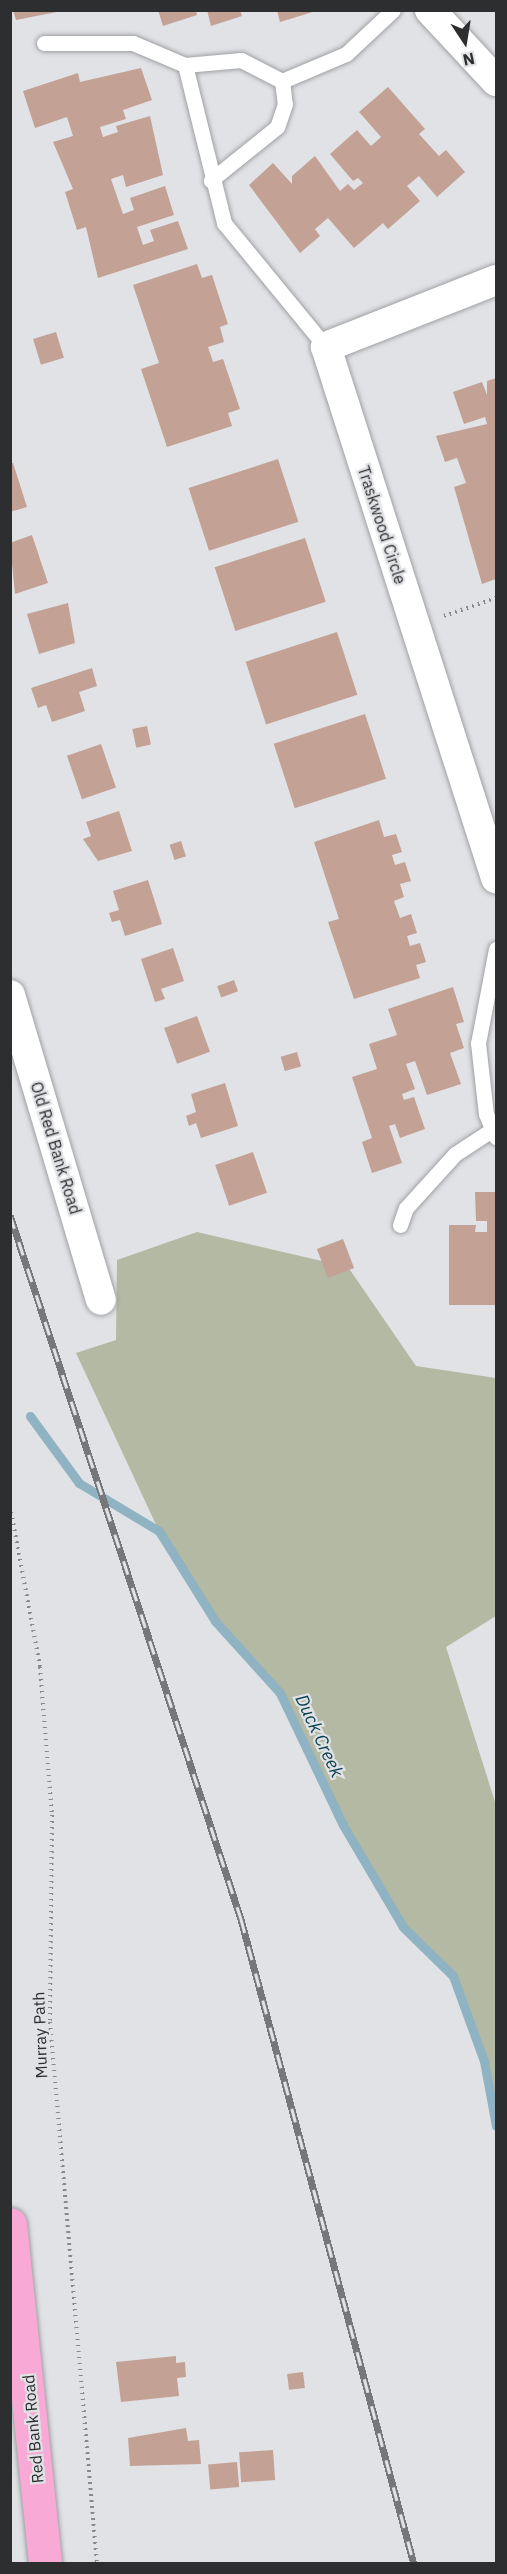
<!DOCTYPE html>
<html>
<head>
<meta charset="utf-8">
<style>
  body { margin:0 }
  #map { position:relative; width:507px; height:2574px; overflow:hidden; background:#e0e2e5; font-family:"IBM Plex Sans",sans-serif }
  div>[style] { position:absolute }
  .green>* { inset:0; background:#b3b9a3 }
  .stream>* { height:9px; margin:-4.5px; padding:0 4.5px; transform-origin:4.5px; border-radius:4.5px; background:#8fb3c2 }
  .building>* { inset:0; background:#c4a195; transform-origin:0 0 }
  .path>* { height:4px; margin-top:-2px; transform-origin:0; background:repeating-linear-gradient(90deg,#88898b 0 1.5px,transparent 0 6px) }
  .roads { filter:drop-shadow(0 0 2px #a0a1a4) drop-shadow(0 0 2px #a0a1a4) }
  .lane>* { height:15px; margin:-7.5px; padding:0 7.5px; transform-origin:7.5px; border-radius:7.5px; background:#fff }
  .street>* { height:30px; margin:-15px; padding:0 15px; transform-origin:15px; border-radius:15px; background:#fff }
  .highway>* { height:33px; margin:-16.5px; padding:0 16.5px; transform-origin:16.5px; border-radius:16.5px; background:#f8a9d6 }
  .rail>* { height:7px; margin-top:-3.5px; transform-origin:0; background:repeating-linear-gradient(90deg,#e0e2e5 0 14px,#767779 0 28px); box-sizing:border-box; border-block:2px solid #767779 }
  span { translate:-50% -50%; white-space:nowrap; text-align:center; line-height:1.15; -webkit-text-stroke:4.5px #e0e2e5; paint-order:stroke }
  .street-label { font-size:16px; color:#2d2e2f }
  .water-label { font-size:18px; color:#083e4f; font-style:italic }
  .frame { position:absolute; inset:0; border:12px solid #2d2e2f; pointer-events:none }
  .north { position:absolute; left:435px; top:12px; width:60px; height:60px; -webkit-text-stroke:4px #e0e2e5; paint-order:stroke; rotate:168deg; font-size:16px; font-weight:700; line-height:24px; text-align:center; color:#2d2e2f }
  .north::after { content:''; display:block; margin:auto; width:21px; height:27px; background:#2d2e2f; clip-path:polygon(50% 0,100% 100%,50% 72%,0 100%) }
</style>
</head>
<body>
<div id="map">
  <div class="green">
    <div style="clip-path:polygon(197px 1232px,348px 1267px,416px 1366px,496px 1378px,496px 1616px,446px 1647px,496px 1805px,496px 2126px,484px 2061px,453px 1977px,403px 1927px,343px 1825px,280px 1693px,215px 1621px,159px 1531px,76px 1353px,116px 1340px,117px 1260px)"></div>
  </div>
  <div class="stream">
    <div style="left:30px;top:1416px;width:83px;rotate:53.8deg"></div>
    <div style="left:79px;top:1483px;width:93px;rotate:31deg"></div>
    <div style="left:159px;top:1531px;width:106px;rotate:58.1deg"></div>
    <div style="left:215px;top:1621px;width:97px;rotate:47.9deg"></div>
    <div style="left:280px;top:1693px;width:146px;rotate:64.5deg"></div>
    <div style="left:343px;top:1825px;width:118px;rotate:59.5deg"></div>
    <div style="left:403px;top:1927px;width:70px;rotate:44.4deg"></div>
    <div style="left:453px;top:1976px;width:90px;rotate:70deg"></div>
    <div style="left:484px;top:2061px;width:66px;rotate:79.5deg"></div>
  </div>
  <div class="building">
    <div style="clip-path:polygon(13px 10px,56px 10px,57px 12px,16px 20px)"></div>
    <div style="clip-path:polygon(158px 10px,196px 10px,197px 15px,163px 26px)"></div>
    <div style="clip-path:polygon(207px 10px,240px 10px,242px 16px,211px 26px)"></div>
    <div style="clip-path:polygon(277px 10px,316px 10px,316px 11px,280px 22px)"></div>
    <div style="clip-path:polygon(141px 68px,152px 100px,123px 110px,126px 119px,100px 127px,103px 137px,118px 132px,116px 126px,150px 116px,163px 175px,126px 187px,123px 175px,111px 179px,123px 214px,134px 210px,130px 198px,165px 186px,174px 215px,137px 227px,143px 245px,154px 241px,150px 230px,178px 221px,188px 249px,98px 278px,86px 227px,77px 230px,65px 192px,73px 189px,53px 142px,73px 136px,67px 117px,35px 128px,23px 91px,78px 73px,80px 82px)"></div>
    <div style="clip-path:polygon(388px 87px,425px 129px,419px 134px,439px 156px,446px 150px,465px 172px,437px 197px,419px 176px,407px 186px,420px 201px,388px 229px,383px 223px,354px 248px,328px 218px,315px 229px,320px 236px,300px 253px,249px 185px,273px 163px,292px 184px,292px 176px,315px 156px,340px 191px,348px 184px,354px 190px,363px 183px,358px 178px,353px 181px,330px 154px,357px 130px,371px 146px,381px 137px,359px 112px)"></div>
    <div style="clip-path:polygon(197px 264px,202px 278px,212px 275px,228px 324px,220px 327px,224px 342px,208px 347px,213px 362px,223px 359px,240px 409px,228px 413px,232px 426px,167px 447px,141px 369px,159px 363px,133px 285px)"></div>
    <div style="left:56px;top:332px;width:27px;height:24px;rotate:73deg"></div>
    <div style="clip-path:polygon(496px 378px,496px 579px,482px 584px,454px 487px,466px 483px,457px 458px,445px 462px,436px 436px,487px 424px,485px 417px,464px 424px,453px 392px,482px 382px,487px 395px,487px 381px)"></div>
    <div style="left:278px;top:459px;width:66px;height:94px;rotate:72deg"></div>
    <div style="clip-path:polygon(13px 463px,27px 507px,10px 512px,10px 464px)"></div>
    <div style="clip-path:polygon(32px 535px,48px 583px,15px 594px,10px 543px)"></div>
    <div style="left:305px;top:538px;width:67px;height:95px;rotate:72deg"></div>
    <div style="clip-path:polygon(68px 603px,75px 643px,39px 654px,27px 614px)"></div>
    <div style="left:337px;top:632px;width:66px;height:96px;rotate:72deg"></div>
    <div style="clip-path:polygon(92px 668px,97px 686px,79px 692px,85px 711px,52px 722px,46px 705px,38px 708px,31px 688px)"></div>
    <div style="left:365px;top:714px;width:68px;height:96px;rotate:72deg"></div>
    <div style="left:147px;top:726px;width:19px;height:15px;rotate:78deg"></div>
    <div style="left:101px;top:744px;width:46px;height:36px;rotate:71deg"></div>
    <div style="clip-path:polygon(119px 811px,132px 851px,98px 861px,83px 839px,91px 836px,86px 822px)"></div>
    <div style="clip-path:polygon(379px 820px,384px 837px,396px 834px,402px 852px,392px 855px,395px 865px,405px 862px,411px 881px,400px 884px,404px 897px,394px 901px,400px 918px,411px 914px,417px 933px,407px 936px,410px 946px,420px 943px,426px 962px,416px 965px,420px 978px,354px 999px,328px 922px,339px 919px,314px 842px)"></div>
    <div style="left:181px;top:841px;width:16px;height:12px;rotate:72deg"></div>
    <div style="clip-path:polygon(148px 880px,162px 924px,125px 936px,120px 920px,112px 922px,109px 913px,119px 910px,113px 891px)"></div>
    <div style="clip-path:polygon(173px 948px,184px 981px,161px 989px,165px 999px,155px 1002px,141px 959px)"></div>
    <div style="left:234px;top:980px;width:12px;height:18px;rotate:70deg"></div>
    <div style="clip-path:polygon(453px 987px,464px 1022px,456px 1024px,464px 1048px,450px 1053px,461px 1084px,427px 1095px,415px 1061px,406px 1064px,415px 1089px,402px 1094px,404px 1100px,414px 1097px,425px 1129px,400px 1138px,395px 1124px,389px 1126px,402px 1163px,372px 1173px,362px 1142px,372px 1138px,352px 1077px,377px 1069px,369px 1044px,397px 1035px,388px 1009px)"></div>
    <div style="left:197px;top:1016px;width:38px;height:35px;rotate:70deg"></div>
    <div style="left:297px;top:1052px;width:15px;height:17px;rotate:74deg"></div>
    <div style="clip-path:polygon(225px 1083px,238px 1126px,201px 1138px,196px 1123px,189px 1126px,186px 1116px,196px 1112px,191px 1094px)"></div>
    <div style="left:253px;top:1152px;width:43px;height:40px;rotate:71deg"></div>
    <div style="clip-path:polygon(475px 1192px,496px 1192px,496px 1305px,449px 1305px,449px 1225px,476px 1225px,475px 1232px,487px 1232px,487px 1221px,476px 1221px)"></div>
    <div style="left:343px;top:1239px;width:31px;height:28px;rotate:69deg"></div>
    <div style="clip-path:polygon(176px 2356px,176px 2363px,185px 2362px,186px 2377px,177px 2378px,179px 2396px,121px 2402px,116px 2362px)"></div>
    <div style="left:303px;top:2372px;width:16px;height:16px;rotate:83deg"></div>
    <div style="clip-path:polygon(186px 2428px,188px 2441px,199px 2440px,201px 2464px,130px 2466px,128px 2438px)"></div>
    <div style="left:273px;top:2450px;width:30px;height:34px;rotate:86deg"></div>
    <div style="left:237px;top:2462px;width:25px;height:29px;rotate:85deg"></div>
  </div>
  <div class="path">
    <div style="left:444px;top:616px;width:55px;rotate:-19.1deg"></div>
    <div style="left:10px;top:1506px;width:164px;rotate:79.4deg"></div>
    <div style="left:40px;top:1667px;width:148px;rotate:85.4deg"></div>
    <div style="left:52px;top:1815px;width:207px;rotate:90.6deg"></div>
    <div style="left:50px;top:2022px;width:544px;rotate:85.04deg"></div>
  </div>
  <div class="roads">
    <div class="lane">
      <div style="left:44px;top:43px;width:89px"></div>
      <div style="left:133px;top:43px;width:56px;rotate:22.9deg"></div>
      <div style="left:185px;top:65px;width:163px;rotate:76.1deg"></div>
      <div style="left:224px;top:223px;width:161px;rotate:50.6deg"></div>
      <div style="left:185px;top:65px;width:56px;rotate:-5.1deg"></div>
      <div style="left:241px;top:60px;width:46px;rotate:27.1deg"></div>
      <div style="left:282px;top:81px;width:23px;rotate:83deg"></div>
      <div style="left:285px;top:104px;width:24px;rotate:109deg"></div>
      <div style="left:277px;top:127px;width:85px;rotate:141.2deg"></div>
      <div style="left:282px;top:81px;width:69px;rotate:-22.9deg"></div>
      <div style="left:346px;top:54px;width:64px;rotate:-43.1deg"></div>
      <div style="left:496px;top:949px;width:96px;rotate:100.8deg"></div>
      <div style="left:478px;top:1043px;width:71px;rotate:83.6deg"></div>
      <div style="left:486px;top:1114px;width:25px;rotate:67deg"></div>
      <div style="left:400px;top:1225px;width:18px;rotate:-71deg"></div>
      <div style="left:406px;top:1208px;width:73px;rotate:-47.8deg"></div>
      <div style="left:455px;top:1154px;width:42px;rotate:-33.3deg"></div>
    </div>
    <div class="street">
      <div style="left:430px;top:10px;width:97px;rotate:47.1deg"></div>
      <div style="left:496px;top:280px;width:183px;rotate:158.5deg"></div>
      <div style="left:326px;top:347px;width:558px;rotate:72.25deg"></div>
      <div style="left:10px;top:995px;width:318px;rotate:73.4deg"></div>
    </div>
    <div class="highway">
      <div style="left:10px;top:2224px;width:342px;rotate:84.1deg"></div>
    </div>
  </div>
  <div class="rail">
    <div style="left:10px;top:1215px;width:741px;rotate:71.83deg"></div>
    <div style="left:241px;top:1919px;width:668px;rotate:74.99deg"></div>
  </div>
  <div class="street-label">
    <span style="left:382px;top:525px;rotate:72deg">Traskwood Circle</span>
    <span style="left:56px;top:1148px;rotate:73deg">Old Red Bank Road</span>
    <span style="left:40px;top:2035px;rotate:-92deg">Murray Path</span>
    <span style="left:33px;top:2429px;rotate:-95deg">Red Bank Road</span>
  </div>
  <div class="water-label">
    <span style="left:319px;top:1736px;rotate:65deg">Duck Creek</span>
  </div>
  <div class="frame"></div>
  <div class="north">N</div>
</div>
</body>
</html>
